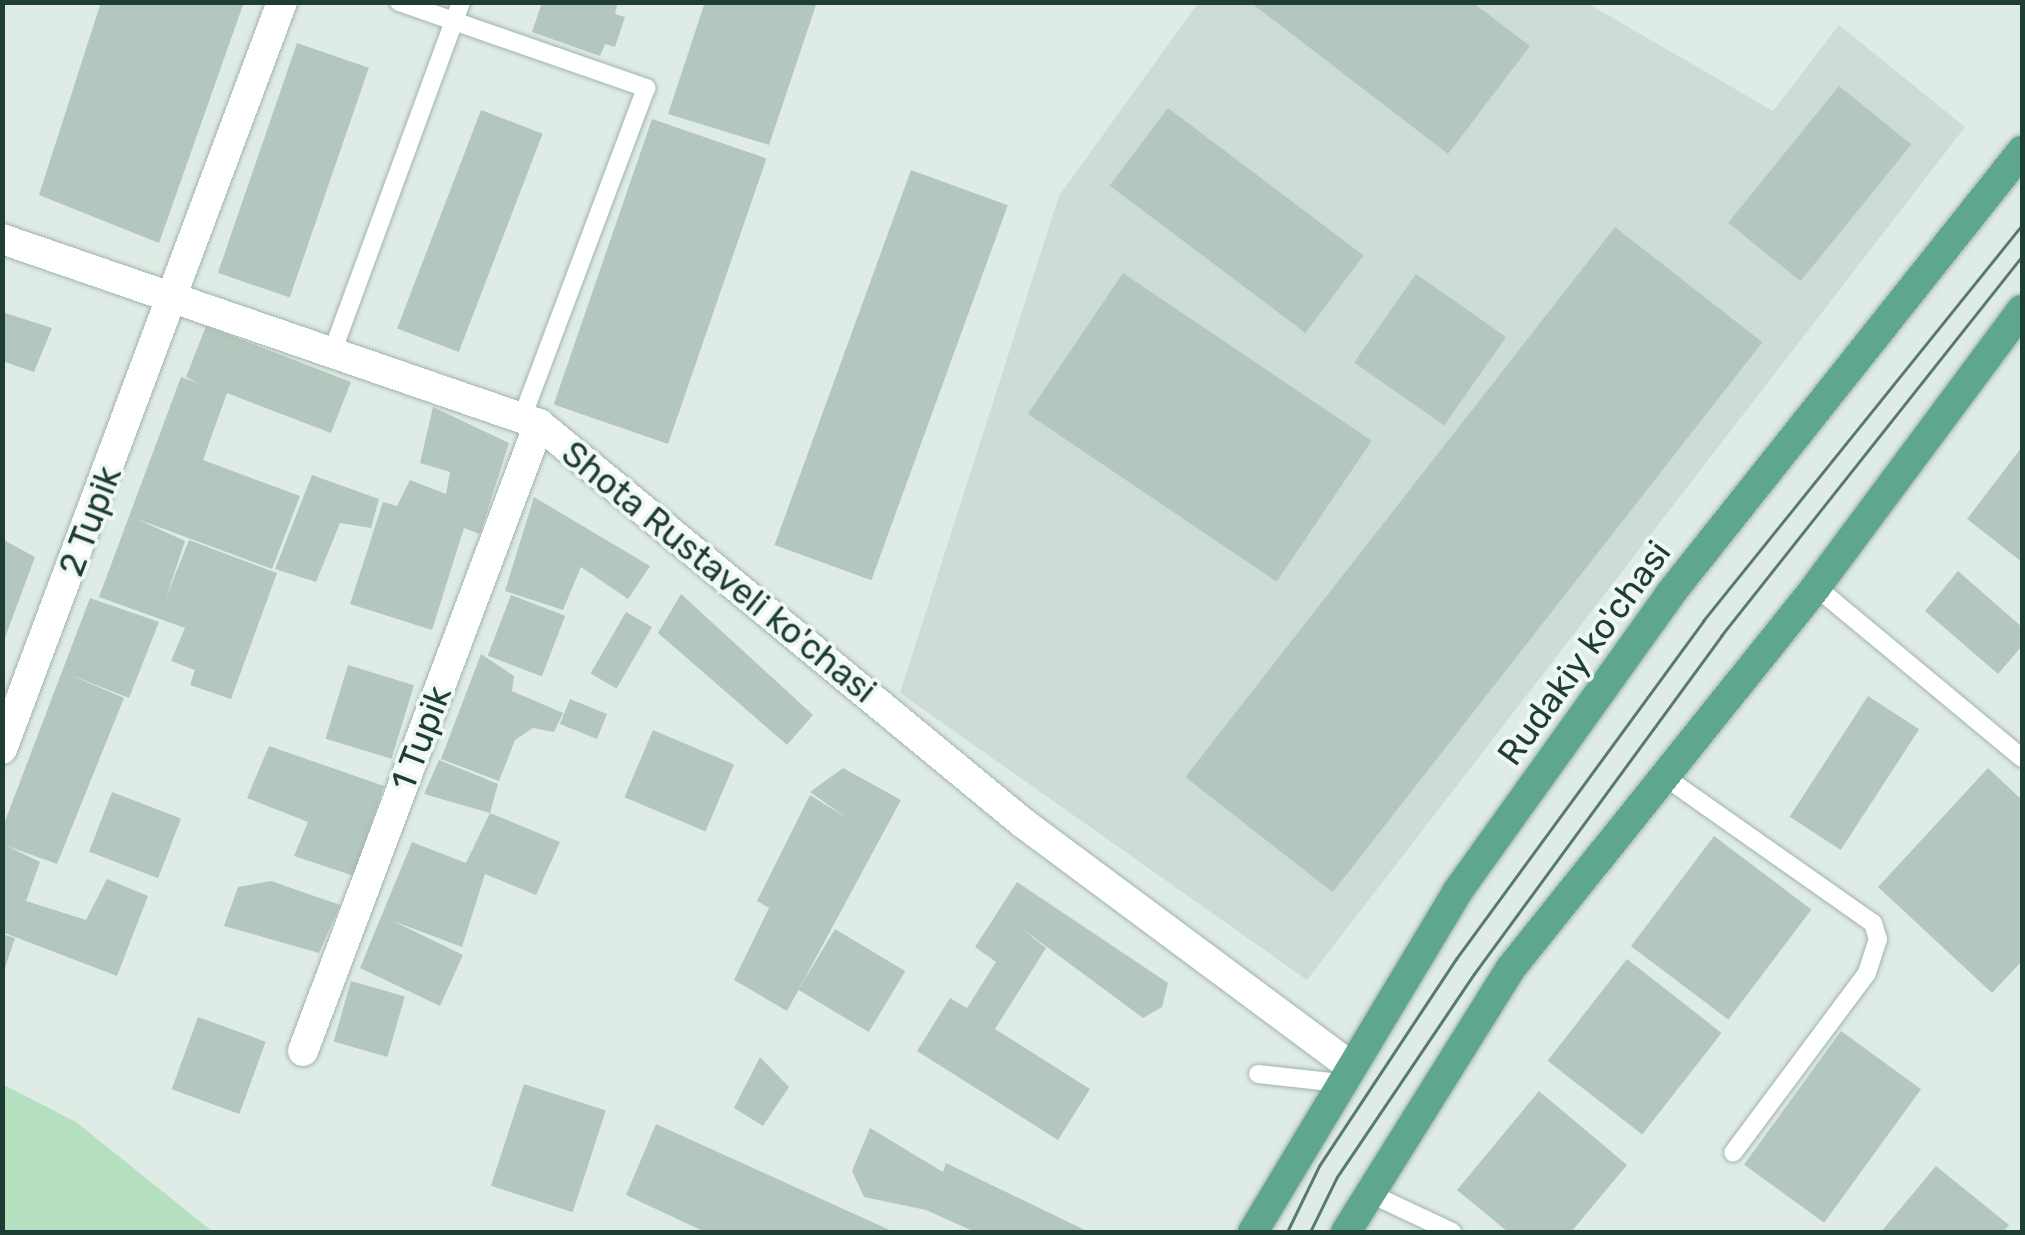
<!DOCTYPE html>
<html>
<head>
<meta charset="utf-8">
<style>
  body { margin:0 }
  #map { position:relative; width:2025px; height:1235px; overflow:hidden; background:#dfece5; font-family:Rubik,sans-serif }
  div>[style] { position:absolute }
  .built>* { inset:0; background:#cddcd4 }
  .green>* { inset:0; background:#b5e0bf }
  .building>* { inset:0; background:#b4c7be; transform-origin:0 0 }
  .roads { filter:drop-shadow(0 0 2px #a1b4ac) drop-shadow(0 0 2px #a1b4ac) }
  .service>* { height:18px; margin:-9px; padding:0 9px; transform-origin:9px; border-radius:9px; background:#fff }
  .minor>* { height:30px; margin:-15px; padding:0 15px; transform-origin:15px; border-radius:15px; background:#fff }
  .tertiary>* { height:30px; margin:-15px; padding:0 15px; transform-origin:15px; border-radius:15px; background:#fff }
  .primary>* { height:30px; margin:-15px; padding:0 15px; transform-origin:15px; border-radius:15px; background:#5fa690 }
  .tram>* { height:2.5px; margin:-1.25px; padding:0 1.25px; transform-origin:1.25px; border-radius:1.25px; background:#58796f }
  span { translate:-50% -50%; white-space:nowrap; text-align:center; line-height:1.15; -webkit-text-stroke:8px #f0f8f3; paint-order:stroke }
  .street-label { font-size:35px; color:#1e3d34 }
  .frame { position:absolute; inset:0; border:5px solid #1e3d34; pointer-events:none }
</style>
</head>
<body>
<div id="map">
  <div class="built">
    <div style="clip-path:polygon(1198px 3px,1587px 3px,1773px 111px,1839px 25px,1965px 127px,1307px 980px,900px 693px,1059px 196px)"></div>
  </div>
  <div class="green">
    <div style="clip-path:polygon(2px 1084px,76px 1122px,213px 1232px,3px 1232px)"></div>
  </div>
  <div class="building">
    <div style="clip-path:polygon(101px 2px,244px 2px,159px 243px,39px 195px)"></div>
    <div style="clip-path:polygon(542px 2px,618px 2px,615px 14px,625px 17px,615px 47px,605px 44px,600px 56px,532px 32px)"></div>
    <div style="clip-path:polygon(705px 2px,817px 2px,769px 145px,668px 114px)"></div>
    <div style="clip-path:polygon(1250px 2px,1472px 2px,1530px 46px,1448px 154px)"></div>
    <div style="left:297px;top:43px;width:76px;height:243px;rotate:19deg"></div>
    <div style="left:1839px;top:86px;width:93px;height:176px;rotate:39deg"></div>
    <div style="left:1168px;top:108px;width:245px;height:97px;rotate:37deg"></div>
    <div style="left:481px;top:110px;width:66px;height:234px;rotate:21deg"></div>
    <div style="left:652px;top:119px;width:121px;height:302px;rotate:19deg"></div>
    <div style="left:911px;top:170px;width:103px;height:399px;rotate:20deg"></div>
    <div style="left:1615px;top:227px;width:187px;height:698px;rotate:38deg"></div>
    <div style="left:1123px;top:273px;width:300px;height:170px;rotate:34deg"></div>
    <div style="left:1416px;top:274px;width:110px;height:108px;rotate:35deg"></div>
    <div style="clip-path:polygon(2px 312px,52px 328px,34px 372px,2px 361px)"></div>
    <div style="clip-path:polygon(206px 326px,351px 382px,331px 433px,227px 393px,203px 460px,300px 496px,272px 569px,137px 519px,185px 541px,166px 598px,189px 540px,277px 573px,231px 699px,190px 685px,195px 670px,171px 661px,185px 628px,99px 597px,181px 377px,200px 384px,186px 377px)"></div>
    <div style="clip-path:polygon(433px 407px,509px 443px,480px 534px,464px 528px,432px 630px,350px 604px,383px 502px,397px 506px,410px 480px,446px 494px,450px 472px,420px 463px)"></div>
    <div style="clip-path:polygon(2022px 447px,2022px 562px,1967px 519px)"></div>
    <div style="clip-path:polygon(312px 475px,379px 499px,371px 528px,340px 523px,316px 582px,275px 569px)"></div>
    <div style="clip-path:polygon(534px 497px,650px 566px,628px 599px,581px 567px,563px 610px,505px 591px)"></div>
    <div style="clip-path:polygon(2px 539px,35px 557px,3px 643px,2px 643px)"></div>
    <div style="clip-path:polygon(1958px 571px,2022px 627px,2022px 646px,1998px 674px,1925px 611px)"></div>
    <div style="clip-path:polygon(681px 594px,813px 715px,787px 745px,658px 633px)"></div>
    <div style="left:511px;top:595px;width:58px;height:65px;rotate:21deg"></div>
    <div style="clip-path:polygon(90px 598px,159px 622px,129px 698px,68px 674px,124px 698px,57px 864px,7px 846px,40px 862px,26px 901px,86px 920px,107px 879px,148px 896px,117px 976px,2px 932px,2px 829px)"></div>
    <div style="left:626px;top:612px;width:30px;height:71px;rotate:30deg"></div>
    <div style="clip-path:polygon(481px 654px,514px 676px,512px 691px,563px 713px,554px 732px,533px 728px,515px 740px,499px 781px,441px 759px)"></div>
    <div style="left:348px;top:665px;width:69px;height:77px;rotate:17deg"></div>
    <div style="left:1868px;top:696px;width:61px;height:144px;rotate:33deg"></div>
    <div style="left:570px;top:699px;width:40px;height:27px;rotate:22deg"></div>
    <div style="left:653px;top:730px;width:88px;height:73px;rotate:23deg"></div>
    <div style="clip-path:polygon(269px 746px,384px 786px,354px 876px,294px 856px,308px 822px,247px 798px)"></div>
    <div style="clip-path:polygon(439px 760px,498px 784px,490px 813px,424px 794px)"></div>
    <div style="clip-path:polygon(843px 768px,901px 800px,787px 1011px,734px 980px,769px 908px,757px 901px,810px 795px,847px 818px,810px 792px)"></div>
    <div style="clip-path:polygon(1988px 768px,2022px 800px,2022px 961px,1992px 993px,1878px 887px)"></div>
    <div style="left:112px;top:792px;width:74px;height:64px;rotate:21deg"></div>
    <div style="clip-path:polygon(490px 813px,560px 842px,536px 895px,485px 874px,462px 947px,393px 921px,463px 955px,440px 1006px,360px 968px,412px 842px,466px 863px)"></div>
    <div style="left:1714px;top:836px;width:122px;height:138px;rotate:37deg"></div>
    <div style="clip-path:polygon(271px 881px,340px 905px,319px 953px,224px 926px,238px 887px)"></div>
    <div style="clip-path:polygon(1017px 882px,1168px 983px,1162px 1007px,1143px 1018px,1020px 927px,1046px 948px,995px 1029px,1090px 1089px,1058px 1140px,917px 1051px,950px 998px,967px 1008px,996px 962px,975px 947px)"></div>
    <div style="left:835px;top:929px;width:82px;height:71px;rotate:31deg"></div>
    <div style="clip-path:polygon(2px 934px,15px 938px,3px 974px,2px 974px)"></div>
    <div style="left:1627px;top:959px;width:120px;height:129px;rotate:38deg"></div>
    <div style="left:351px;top:981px;width:56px;height:63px;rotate:16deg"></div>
    <div style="left:198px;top:1017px;width:72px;height:77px;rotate:20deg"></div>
    <div style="left:1841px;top:1031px;width:99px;height:165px;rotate:36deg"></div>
    <div style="clip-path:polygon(760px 1057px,789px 1087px,763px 1126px,734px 1108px)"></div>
    <div style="left:524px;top:1084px;width:86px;height:107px;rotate:18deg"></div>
    <div style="clip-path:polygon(1539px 1091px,1627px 1165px,1571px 1232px,1508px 1232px,1457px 1190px)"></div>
    <div style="clip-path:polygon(656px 1124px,894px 1232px,705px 1232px,626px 1195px)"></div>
    <div style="clip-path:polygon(870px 1128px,943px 1172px,946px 1163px,1089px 1232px,975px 1232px,926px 1210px,864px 1197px,852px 1171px)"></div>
    <div style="clip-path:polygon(1936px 1166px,2009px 1225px,2003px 1232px,1881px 1232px)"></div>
  </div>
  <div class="roads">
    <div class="service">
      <div style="left:399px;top:2px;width:262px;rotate:19.2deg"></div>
      <div style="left:646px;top:88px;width:353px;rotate:110.6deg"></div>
      <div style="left:333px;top:350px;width:371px;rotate:-69.8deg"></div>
      <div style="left:1816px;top:587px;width:268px;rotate:39.7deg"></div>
      <div style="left:1665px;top:777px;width:254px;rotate:35.1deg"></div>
      <div style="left:1873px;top:923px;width:17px;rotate:73deg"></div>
      <div style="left:1878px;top:939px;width:36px;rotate:108deg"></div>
      <div style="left:1867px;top:973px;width:224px;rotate:126.7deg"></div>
      <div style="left:1258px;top:1074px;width:82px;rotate:6.3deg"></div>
      <div style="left:1369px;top:1193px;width:92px;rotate:25.2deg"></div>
    </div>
    <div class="minor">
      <div style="left:2px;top:749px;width:798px;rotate:-69.45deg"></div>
      <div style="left:303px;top:1051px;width:670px;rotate:-69.37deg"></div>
    </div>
    <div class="tertiary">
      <div style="left:2px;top:239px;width:568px;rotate:19.01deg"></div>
      <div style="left:539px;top:424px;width:627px;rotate:39.5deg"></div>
      <div style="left:1023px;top:823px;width:406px;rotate:36.6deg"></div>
    </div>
    <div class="primary">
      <div style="left:1253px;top:1232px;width:397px;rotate:-59deg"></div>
      <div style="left:1457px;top:892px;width:366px;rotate:-54.4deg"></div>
      <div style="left:1670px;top:594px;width:566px;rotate:-51.53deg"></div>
      <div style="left:1346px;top:1232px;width:311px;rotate:-58deg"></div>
      <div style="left:1511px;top:968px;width:488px;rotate:-51.3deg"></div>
      <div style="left:1816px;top:587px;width:345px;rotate:-53.4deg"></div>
    </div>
  </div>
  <div class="tram">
    <div style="left:1287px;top:1232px;width:73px;rotate:-64.1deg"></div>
    <div style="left:1319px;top:1166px;width:248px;rotate:-56.5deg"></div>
    <div style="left:1456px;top:959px;width:419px;rotate:-53.8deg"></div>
    <div style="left:1703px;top:621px;width:509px;rotate:-51.15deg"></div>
    <div style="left:1310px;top:1232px;width:61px;rotate:-63.9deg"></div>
    <div style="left:1337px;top:1177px;width:245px;rotate:-56deg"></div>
    <div style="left:1474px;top:974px;width:419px;rotate:-53.8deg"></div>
    <div style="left:1721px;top:636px;width:485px;rotate:-51.6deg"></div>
  </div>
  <div class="street-label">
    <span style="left:90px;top:521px;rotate:-69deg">2 Tupik</span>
    <span style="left:719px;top:572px;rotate:39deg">Shota Rustaveli ko'chasi</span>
    <span style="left:1584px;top:653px;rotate:-54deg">Rudakiy ko'chasi</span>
    <span style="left:421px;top:738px;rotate:-69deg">1 Tupik</span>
  </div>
  <div class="frame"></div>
</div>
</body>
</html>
